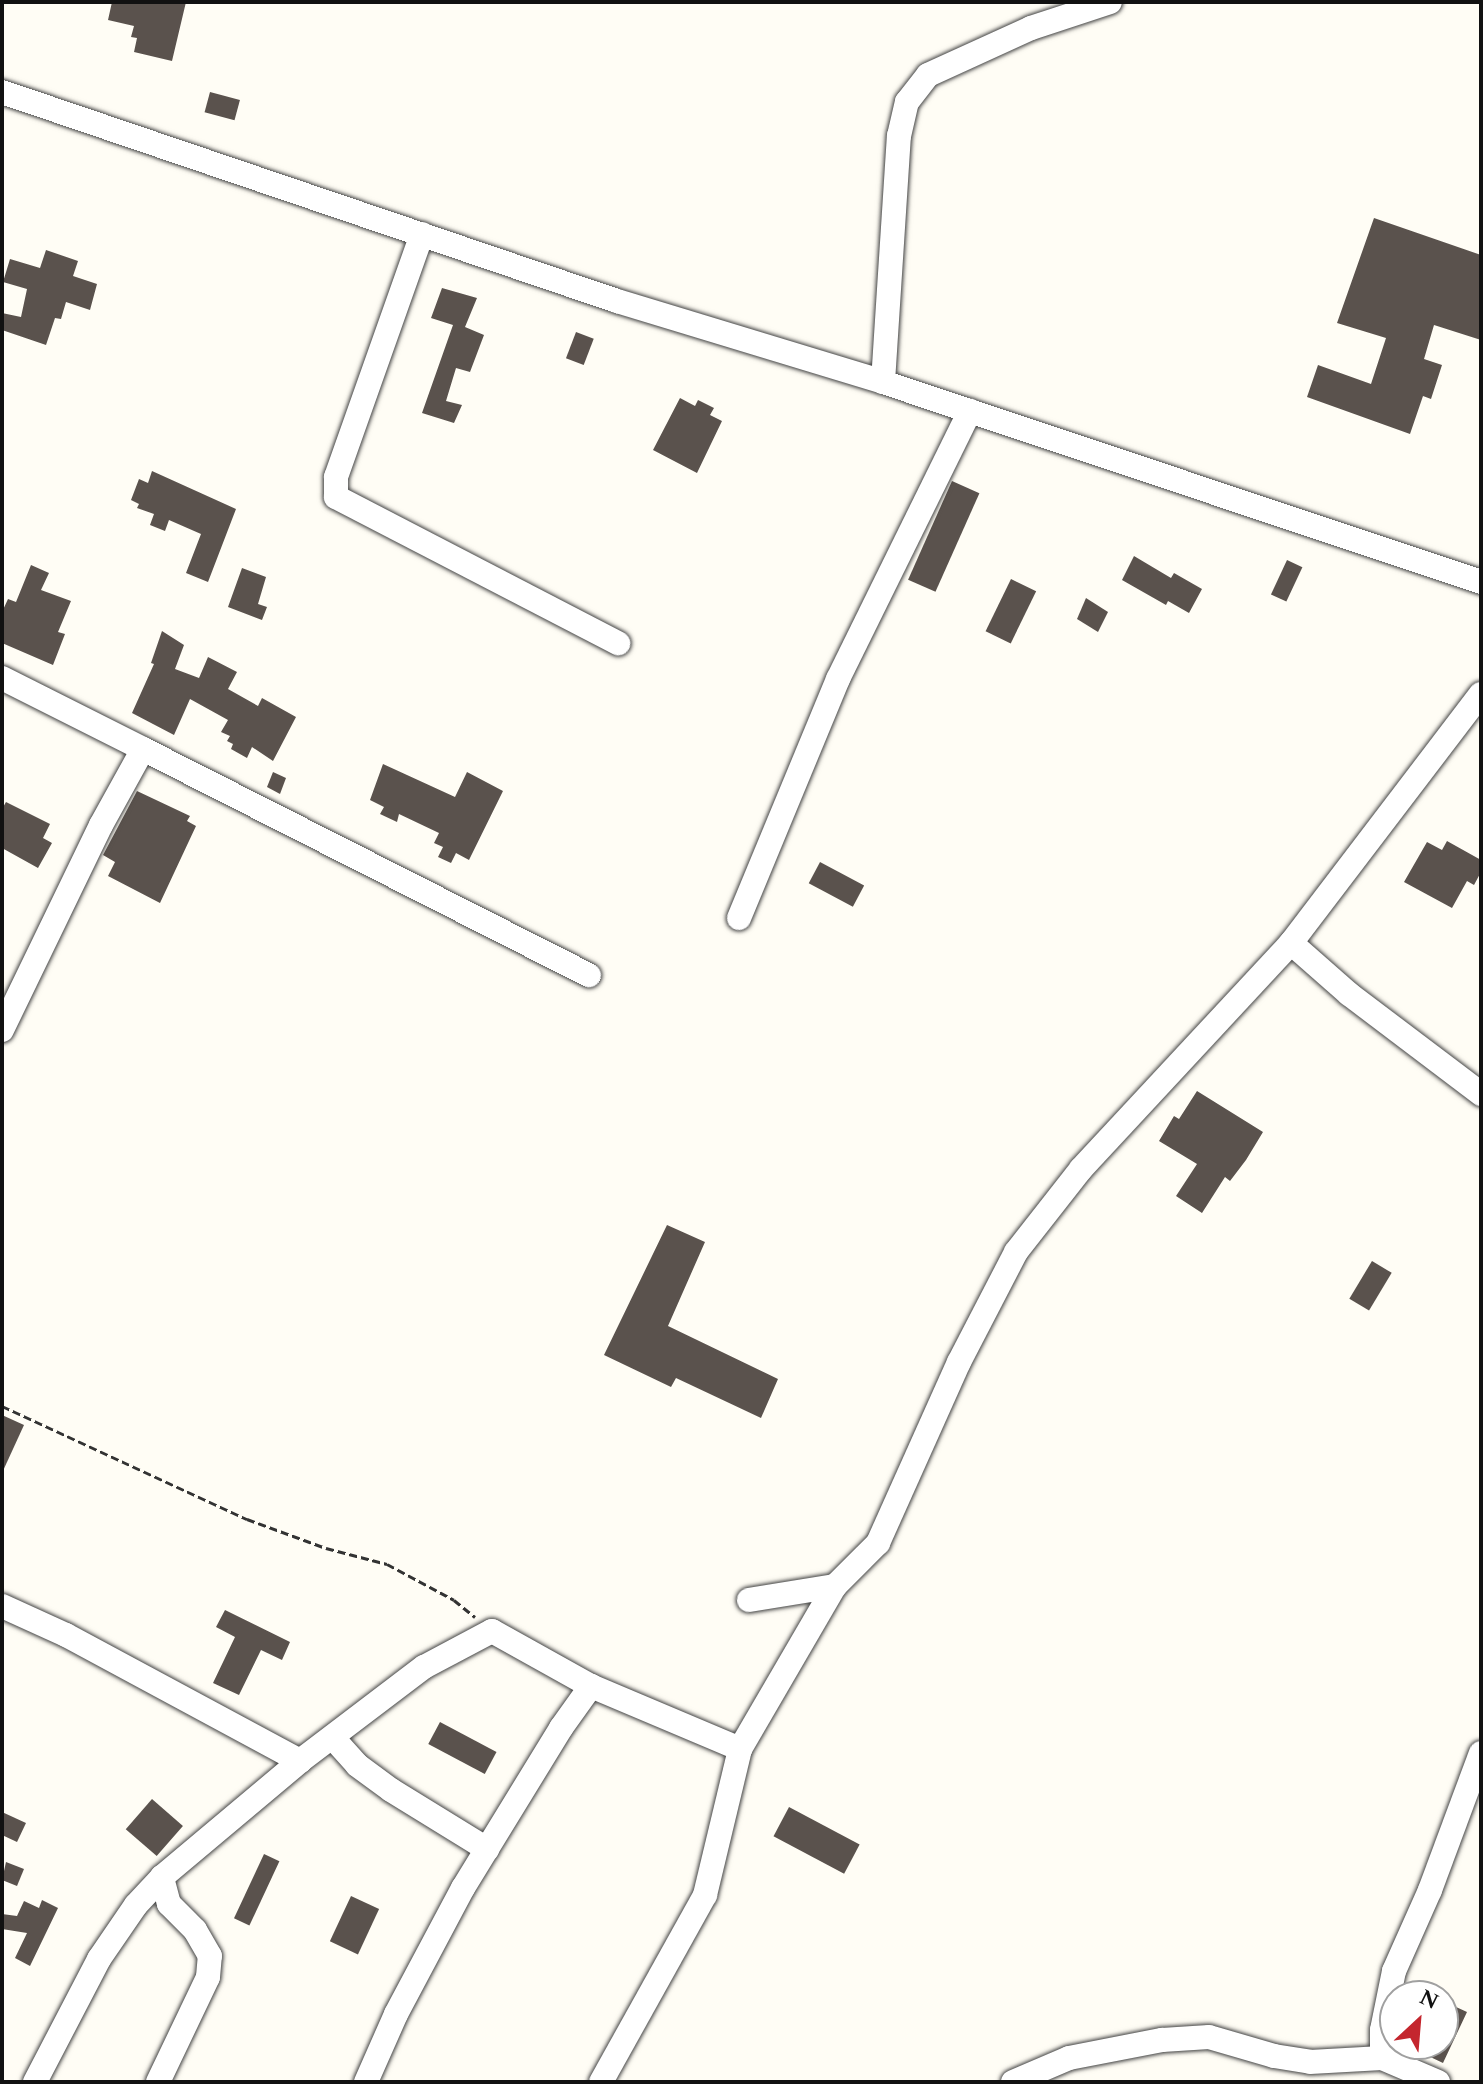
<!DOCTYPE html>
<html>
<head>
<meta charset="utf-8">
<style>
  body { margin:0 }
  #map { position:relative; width:1483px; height:2084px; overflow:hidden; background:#fffdf5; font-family:Spectral,serif }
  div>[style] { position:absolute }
  .building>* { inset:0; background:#5a524d; transform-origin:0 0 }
  .path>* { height:3px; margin-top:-1.5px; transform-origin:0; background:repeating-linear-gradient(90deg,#333 0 8px,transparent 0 12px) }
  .roads { filter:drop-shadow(0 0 2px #444) drop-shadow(0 0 2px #444) }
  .minor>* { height:24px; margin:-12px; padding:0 12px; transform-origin:12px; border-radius:12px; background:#fff }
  span { translate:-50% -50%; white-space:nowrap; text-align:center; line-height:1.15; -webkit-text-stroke:8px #fff; paint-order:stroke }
  .frame { position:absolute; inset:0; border:4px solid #111; pointer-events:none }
  .north { position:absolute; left:1379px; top:1980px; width:80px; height:80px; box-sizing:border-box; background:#fff; border:2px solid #a0a0a0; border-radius:50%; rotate:26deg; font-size:22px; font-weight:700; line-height:32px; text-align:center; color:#111 }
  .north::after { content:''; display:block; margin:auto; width:28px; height:36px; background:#c4262e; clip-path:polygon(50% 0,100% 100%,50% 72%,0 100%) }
</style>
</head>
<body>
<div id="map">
  <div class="building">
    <div style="clip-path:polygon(112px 2px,186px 2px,172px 61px,134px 52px,137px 38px,131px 37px,134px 26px,108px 20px)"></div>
    <div style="left:210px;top:92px;width:31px;height:21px;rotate:15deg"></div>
    <div style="clip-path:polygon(1374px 218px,1481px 255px,1481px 340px,1434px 325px,1424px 359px,1442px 365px,1431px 399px,1423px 396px,1410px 434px,1307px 397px,1318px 365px,1371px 384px,1386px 338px,1337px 323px)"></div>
    <div style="clip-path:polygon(46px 250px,78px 261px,73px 276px,97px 284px,90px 310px,66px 302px,61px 319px,55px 318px,46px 345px,2px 330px,2px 313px,21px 317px,27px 289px,3px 282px,10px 259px,40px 268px)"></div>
    <div style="clip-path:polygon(442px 288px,477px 298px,465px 327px,484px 335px,470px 372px,456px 368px,446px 401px,462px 405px,454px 423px,422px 413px,453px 325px,431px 318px)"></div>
    <div style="left:576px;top:332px;width:19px;height:28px;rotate:21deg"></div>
    <div style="clip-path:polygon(680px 398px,695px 406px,698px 400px,714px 408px,710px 415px,722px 421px,697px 473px,653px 450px)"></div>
    <div style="clip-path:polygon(152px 471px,236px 509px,208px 582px,186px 573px,201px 534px,169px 520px,165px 531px,150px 525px,154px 514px,137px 508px,139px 504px,131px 500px,139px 479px,148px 483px)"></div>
    <div style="left:952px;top:481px;width:30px;height:108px;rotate:24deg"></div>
    <div style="clip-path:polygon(1134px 556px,1171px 578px,1174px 573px,1202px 589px,1189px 613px,1168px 601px,1166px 605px,1122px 580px)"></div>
    <div style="left:1287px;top:560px;width:17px;height:38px;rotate:25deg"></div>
    <div style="clip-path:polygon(31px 565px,49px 573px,41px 590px,71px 601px,58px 632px,65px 634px,53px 665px,2px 643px,2px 612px,8px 599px,16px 602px)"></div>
    <div style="clip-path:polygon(242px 568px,266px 577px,258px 604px,267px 607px,262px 620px,228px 607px)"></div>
    <div style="left:1011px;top:579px;width:28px;height:58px;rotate:26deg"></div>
    <div style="clip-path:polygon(1086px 598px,1108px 612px,1098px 632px,1077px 619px)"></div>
    <div style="clip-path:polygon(162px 631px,184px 645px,175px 669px,199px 678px,208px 657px,237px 672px,228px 689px,258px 706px,262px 698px,296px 717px,273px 761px,252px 747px,247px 758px,231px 749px,233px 744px,227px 741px,230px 736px,221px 732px,228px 720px,190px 699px,174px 735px,132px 713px,154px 664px,151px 663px)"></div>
    <div style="clip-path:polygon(383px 764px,455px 797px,467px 772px,503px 791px,469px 860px,456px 853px,451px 863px,438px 857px,443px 847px,434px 843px,439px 833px,399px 814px,397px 822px,380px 814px,384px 807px,370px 800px)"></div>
    <div style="clip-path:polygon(273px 772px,286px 778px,280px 794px,267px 787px)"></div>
    <div style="clip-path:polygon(137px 791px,190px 816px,187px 821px,196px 826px,160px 903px,108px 876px,115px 862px,103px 855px)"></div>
    <div style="clip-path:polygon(6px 802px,50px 824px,43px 838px,52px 843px,38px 868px,2px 848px,2px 809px)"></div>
    <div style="clip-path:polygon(1447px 841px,1481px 860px,1481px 872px,1474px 885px,1467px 881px,1452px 908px,1404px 882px,1427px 842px,1442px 850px)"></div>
    <div style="left:820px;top:862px;width:50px;height:24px;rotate:28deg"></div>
    <div style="clip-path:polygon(1197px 1091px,1263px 1132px,1246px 1160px,1230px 1181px,1225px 1177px,1202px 1213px,1176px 1196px,1197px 1164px,1159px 1141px,1174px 1116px,1179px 1119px)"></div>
    <div style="clip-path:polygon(667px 1225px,705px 1242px,668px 1326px,778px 1379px,761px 1418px,676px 1378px,671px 1387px,604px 1355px)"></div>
    <div style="left:1372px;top:1261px;width:23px;height:44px;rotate:31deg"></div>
    <div style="clip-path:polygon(2px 1415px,24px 1425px,2px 1473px)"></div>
    <div style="clip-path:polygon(225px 1610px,290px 1642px,282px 1660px,261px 1650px,239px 1695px,213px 1683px,235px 1637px,216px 1627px)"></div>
    <div style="left:440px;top:1722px;width:64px;height:25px;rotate:28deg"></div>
    <div style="left:152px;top:1799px;width:41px;height:40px;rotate:41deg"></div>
    <div style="left:789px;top:1807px;width:80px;height:33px;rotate:28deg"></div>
    <div style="clip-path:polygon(2px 1812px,26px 1823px,17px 1842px,2px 1835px)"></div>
    <div style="left:264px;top:1854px;width:17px;height:71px;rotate:25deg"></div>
    <div style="clip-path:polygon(6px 1862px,24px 1869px,17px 1886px,2px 1880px)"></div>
    <div style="left:351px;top:1896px;width:31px;height:50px;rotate:25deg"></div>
    <div style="clip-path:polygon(42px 1900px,58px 1908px,30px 1966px,15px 1958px,27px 1933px,2px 1929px,2px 1914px,17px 1916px,24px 1901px,39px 1908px)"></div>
    <div style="clip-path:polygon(1443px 2001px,1467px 2012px,1443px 2063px,1403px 2044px,1443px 2044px)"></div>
  </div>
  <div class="path">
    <div style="left:2px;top:1406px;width:270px;rotate:24.8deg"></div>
    <div style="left:247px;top:1519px;width:84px;rotate:20.2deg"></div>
    <div style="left:326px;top:1548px;width:63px;rotate:14.7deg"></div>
    <div style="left:387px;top:1564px;width:76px;rotate:28.2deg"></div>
    <div style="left:454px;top:1600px;width:27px;rotate:39deg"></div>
  </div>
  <div class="roads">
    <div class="minor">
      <div style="left:2px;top:92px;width:650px;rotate:18.77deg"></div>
      <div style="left:617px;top:301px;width:278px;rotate:16.9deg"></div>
      <div style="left:883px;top:382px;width:631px;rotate:18.49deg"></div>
      <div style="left:422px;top:234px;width:258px;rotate:109.5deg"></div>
      <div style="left:336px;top:477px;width:20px;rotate:90deg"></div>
      <div style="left:336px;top:497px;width:318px;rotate:27.4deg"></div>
      <div style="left:883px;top:382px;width:247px;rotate:-86.3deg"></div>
      <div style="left:899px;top:136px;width:35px;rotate:-77deg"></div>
      <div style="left:907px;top:102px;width:34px;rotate:-52deg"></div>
      <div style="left:928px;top:75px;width:113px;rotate:-24.5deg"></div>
      <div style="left:1031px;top:28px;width:83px;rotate:-18.2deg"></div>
      <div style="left:2px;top:678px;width:158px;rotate:26.7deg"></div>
      <div style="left:143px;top:749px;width:87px;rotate:118.9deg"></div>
      <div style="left:101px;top:825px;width:228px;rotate:115.8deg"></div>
      <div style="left:143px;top:749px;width:500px;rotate:26.9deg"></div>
      <div style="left:739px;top:918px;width:259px;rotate:-67.5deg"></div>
      <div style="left:838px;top:679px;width:299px;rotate:-63.8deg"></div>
      <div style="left:1291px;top:943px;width:77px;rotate:41.3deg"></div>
      <div style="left:1349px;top:994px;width:166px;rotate:37.1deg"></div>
      <div style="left:749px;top:1600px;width:87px;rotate:-9.2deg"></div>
      <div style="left:2px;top:1606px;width:70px;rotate:24.4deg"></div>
      <div style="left:66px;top:1635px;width:266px;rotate:28.3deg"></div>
      <div style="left:333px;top:1738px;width:36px;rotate:48deg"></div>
      <div style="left:357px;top:1765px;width:42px;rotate:36.3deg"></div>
      <div style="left:391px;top:1790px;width:113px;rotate:31.6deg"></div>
      <div style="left:1382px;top:2058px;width:28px;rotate:-90deg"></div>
      <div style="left:1382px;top:2030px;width:60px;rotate:-78.5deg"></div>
      <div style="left:1394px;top:1971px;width:89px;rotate:-66deg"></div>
      <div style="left:1430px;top:1890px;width:146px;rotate:-69.6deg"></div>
      <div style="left:35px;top:2082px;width:139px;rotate:-62.5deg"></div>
      <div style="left:99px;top:1959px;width:65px;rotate:-55.6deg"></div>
      <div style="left:136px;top:1905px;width:38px;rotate:-47deg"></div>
      <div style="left:162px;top:1877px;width:180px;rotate:-40deg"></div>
      <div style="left:300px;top:1761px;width:156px;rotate:-37.2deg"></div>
      <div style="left:424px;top:1667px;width:77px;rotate:-27.9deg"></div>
      <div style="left:492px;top:1631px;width:113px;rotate:29.1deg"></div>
      <div style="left:591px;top:1686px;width:162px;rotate:22.9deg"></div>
      <div style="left:158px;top:2082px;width:116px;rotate:-64.5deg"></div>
      <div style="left:208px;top:1977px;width:21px;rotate:-85deg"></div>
      <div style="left:210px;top:1956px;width:30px;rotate:-120deg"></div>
      <div style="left:195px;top:1930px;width:37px;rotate:-135deg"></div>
      <div style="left:169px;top:1904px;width:28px;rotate:-105deg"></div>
      <div style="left:366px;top:2082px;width:74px;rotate:-66.2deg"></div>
      <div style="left:396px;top:2014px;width:143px;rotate:-62deg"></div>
      <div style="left:463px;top:1888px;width:188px;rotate:-58.5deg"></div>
      <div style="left:561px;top:1728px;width:52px;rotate:-54.5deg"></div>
      <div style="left:601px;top:2082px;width:214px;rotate:-60.9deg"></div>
      <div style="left:705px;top:1895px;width:150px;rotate:-76.5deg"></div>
      <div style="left:740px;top:1749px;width:189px;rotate:-59.8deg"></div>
      <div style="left:835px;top:1586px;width:61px;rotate:-45deg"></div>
      <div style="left:878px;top:1543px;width:198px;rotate:-65.9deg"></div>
      <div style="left:959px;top:1362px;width:124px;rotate:-62.6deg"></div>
      <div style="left:1016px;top:1252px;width:105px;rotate:-51.9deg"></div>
      <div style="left:1081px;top:1169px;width:309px;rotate:-47.1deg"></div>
      <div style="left:1291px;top:943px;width:313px;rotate:-52.7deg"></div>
      <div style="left:1013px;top:2082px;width:61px;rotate:-23.2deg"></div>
      <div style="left:1069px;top:2058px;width:95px;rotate:-11deg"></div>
      <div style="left:1162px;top:2040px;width:47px;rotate:-3.7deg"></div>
      <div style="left:1209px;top:2037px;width:68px;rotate:16.3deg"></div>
      <div style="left:1274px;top:2056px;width:36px;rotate:9deg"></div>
      <div style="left:1310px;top:2062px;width:72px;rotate:-3.2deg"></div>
      <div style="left:1382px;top:2058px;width:61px;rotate:23.2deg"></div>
    </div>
  </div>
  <div class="frame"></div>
  <div class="north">N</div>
</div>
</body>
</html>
